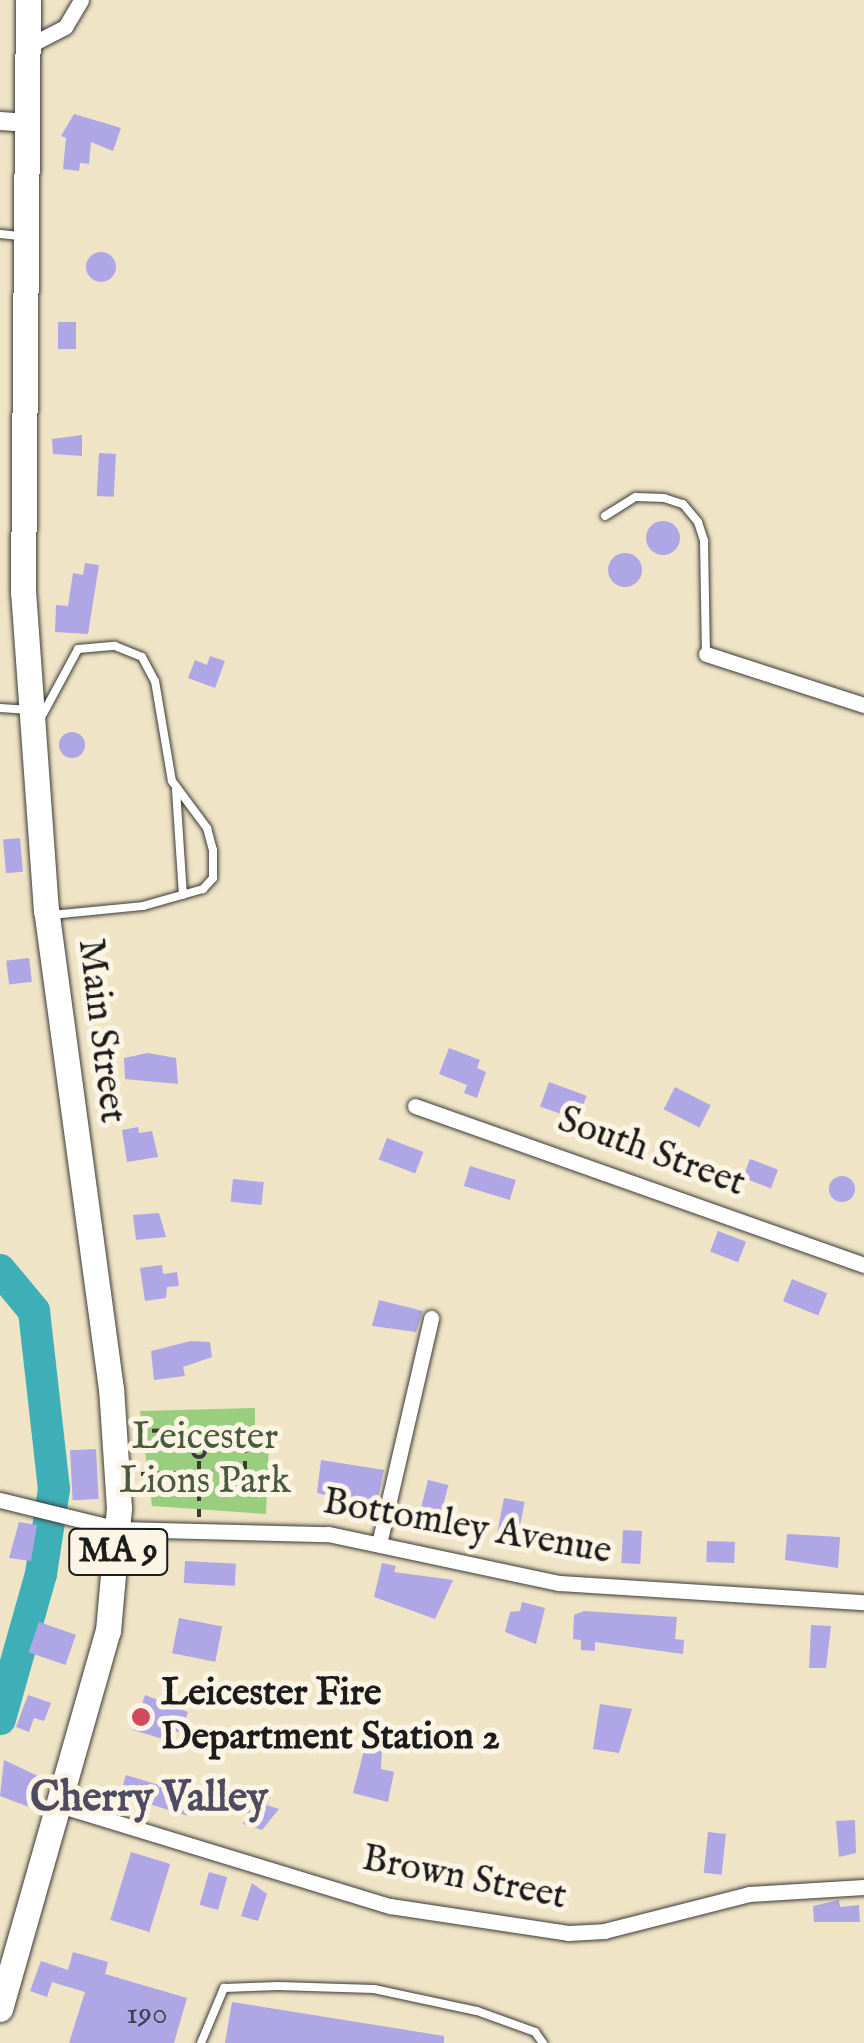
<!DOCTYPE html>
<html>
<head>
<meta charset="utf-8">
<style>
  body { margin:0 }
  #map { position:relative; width:864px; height:2043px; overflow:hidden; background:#efe4c6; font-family:"IM FELL English",serif }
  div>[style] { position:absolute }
  .green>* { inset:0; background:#99ce7f }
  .river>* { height:32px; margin:-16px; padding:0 16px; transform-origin:16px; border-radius:16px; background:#3eafb6 }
  .building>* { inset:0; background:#aea6e5; transform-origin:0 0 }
  .round { border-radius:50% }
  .path>* { height:4px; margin-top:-2px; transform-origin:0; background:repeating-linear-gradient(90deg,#3c3a36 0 8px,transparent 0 16px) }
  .path>.ring { margin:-2px; padding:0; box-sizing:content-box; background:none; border:4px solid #3c3a36; border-radius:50% }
  .roads { filter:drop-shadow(0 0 2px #3c3a36) drop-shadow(0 0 2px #3c3a36) }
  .service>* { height:8px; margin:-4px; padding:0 4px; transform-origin:4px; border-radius:4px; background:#fff }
  .minor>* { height:15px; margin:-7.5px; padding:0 7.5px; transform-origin:7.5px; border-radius:7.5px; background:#fff }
  .tertiary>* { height:18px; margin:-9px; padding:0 9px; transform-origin:9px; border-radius:9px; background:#fff }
  .trunk>* { height:25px; margin:-12.5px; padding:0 12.5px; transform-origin:12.5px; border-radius:12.5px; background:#fff }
  .dots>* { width:28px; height:28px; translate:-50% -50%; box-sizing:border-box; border:5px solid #fcf5e5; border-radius:50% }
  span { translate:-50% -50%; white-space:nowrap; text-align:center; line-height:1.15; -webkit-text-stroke:10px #fcf5e5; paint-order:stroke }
  .number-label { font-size:32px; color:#403e4e }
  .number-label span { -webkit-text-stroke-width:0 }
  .shield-label span { padding:2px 8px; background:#fcf5e5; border:2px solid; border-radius:8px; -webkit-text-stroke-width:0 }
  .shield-label { font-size:35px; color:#1c1c1c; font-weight:700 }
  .street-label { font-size:38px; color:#1c1c1c }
  .park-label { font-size:38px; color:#485a3f }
  .poi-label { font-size:38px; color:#1c1c1c; font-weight:700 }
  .left { translate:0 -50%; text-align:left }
  .quarter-label { font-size:42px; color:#4f4c62; font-weight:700 }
</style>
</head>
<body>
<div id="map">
  <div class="green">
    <div style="clip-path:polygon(255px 1408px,255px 1442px,269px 1443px,266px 1514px,152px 1506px,140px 1411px)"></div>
  </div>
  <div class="river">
    <div style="left:0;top:1270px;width:53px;rotate:50.3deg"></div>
    <div style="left:34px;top:1311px;width:179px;rotate:83.6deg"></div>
    <div style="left:54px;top:1489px;width:86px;rotate:98.7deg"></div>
    <div style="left:41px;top:1574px;width:151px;rotate:105.8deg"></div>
  </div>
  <div class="building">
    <div style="clip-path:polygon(74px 114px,121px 128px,113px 151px,91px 142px,89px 164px,80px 163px,79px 171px,63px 169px,66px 138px,61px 136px)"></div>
    <div class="round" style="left:86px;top:252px;width:30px;height:30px"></div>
    <div style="left:58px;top:322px;width:18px;height:27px"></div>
    <div style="clip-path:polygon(82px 435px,82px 456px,53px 454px,52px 439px)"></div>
    <div style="left:99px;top:453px;width:17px;height:43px;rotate:3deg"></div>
    <div class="round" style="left:646px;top:521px;width:34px;height:34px"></div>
    <div class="round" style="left:608px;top:553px;width:34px;height:34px"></div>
    <div style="clip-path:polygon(85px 563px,99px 565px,88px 634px,55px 632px,56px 605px,68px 606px,73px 573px,83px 575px)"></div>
    <div style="clip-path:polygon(210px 656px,225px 661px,215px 688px,188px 678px,195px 660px,207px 665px)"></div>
    <div class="round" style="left:59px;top:732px;width:26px;height:26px"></div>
    <div style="left:20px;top:838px;width:34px;height:17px;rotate:85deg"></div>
    <div style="left:29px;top:958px;width:24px;height:23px;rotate:83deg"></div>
    <div style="clip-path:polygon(449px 1048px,480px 1060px,477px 1068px,486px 1072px,477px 1098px,464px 1093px,467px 1085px,439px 1074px)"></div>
    <div style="clip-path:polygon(148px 1053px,176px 1058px,178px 1084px,125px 1079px,124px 1058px)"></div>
    <div style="left:549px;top:1082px;width:40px;height:26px;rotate:20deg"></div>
    <div style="left:675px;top:1087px;width:40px;height:25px;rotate:27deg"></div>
    <div style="clip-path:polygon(138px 1127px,139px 1133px,152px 1131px,158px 1157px,127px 1162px,122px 1130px)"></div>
    <div style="left:387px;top:1138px;width:39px;height:23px;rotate:21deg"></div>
    <div style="left:750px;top:1159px;width:30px;height:20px;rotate:21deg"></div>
    <div style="left:470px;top:1166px;width:48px;height:21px;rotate:17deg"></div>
    <div class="round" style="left:829px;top:1176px;width:26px;height:26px"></div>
    <div style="left:233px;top:1179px;width:31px;height:23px;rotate:6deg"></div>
    <div style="clip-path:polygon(159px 1213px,166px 1237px,136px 1240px,133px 1215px)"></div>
    <div style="left:718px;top:1231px;width:30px;height:22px;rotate:21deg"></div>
    <div style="clip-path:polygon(162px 1265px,163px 1274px,177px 1272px,179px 1286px,167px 1287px,166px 1298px,145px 1301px,140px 1268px)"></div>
    <div style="left:792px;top:1279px;width:38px;height:24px;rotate:22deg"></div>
    <div style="clip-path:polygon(379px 1300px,423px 1311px,416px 1332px,372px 1326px)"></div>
    <div style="clip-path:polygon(191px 1341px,210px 1342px,212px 1357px,183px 1367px,185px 1376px,154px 1380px,151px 1351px)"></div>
    <div style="left:96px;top:1449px;width:50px;height:26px;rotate:87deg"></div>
    <div style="clip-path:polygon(321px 1460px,384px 1470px,374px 1516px,355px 1512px,357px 1503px,317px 1493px)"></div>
    <div style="left:428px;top:1480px;width:21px;height:43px;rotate:14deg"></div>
    <div style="left:504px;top:1498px;width:21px;height:46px;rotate:11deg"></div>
    <div style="clip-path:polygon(19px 1522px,37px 1525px,31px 1561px,9px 1558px)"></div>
    <div style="left:623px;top:1530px;width:19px;height:33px;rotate:3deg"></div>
    <div style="clip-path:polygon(787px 1534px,840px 1537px,838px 1568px,785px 1560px)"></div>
    <div style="left:707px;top:1541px;width:28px;height:21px;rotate:2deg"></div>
    <div style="left:185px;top:1561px;width:51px;height:22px;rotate:3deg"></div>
    <div style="clip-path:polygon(382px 1563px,396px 1566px,394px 1572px,453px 1580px,435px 1619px,374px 1597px)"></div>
    <div style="clip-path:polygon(522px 1602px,545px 1608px,536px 1644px,505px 1632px,510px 1612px,520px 1611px)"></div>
    <div style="clip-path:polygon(584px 1611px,677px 1617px,675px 1639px,684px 1640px,683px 1654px,595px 1642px,595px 1651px,581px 1650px,581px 1640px,573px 1639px,574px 1615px)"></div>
    <div style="left:179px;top:1618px;width:44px;height:36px;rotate:11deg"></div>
    <div style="left:39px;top:1622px;width:39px;height:32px;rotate:19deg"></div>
    <div style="clip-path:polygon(811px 1625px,831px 1626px,826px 1668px,809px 1668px)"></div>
    <div style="clip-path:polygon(28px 1695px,51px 1703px,44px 1721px,34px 1718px,29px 1732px,16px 1727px)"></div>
    <div style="clip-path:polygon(145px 1695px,188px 1712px,181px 1733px,169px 1729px,166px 1740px,133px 1730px)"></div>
    <div style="clip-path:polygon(600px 1704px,632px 1709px,619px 1753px,593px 1749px)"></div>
    <div style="clip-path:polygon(366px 1743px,382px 1747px,381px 1769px,394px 1772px,388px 1802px,353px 1793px)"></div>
    <div style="clip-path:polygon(4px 1760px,40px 1777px,29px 1807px,0 1796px)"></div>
    <div style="left:126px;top:1775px;width:70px;height:21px;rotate:17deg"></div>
    <div style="clip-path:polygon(259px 1787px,272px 1791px,267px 1805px,279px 1809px,262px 1830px,243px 1824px)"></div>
    <div style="clip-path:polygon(855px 1820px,856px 1853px,839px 1857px,836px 1821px)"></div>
    <div style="left:708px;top:1832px;width:18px;height:41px;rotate:6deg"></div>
    <div style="left:131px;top:1852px;width:41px;height:71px;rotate:17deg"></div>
    <div style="left:209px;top:1872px;width:19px;height:34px;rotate:16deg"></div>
    <div style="clip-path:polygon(252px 1883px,267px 1894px,258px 1921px,241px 1916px)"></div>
    <div style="clip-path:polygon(839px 1900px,840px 1907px,859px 1905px,860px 1922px,814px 1922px,813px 1906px)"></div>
    <div style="clip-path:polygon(73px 1952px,108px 1962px,105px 1974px,187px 1998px,174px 2043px,69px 2043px,85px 1992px,52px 1982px,47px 1997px,30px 1991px,41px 1961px,68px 1970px)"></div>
    <div style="clip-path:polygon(232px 2002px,444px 2036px,444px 2043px,225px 2043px)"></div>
  </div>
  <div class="path">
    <div style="left:136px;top:1431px;width:109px;rotate:-1.1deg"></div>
    <div style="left:245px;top:1429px;width:43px;rotate:90deg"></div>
    <div style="left:245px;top:1472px;width:107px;rotate:178.9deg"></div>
    <div class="ring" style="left:193px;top:1445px;width:8px;height:8px"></div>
    <div style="left:199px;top:1517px;width:60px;rotate:-90deg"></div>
  </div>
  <div class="roads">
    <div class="service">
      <div style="left:0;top:234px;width:20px;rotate:6deg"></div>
      <div style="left:605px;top:516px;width:36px;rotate:-32deg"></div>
      <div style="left:636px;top:497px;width:28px;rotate:2deg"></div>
      <div style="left:664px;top:498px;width:20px;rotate:18deg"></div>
      <div style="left:683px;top:504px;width:23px;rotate:50deg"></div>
      <div style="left:698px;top:522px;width:20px;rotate:72deg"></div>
      <div style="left:704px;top:541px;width:112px;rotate:89deg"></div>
      <div style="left:0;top:708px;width:26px;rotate:4deg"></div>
      <div style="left:38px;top:723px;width:84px;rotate:-61.6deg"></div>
      <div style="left:78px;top:649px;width:37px;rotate:-5deg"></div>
      <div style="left:115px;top:646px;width:29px;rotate:22deg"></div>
      <div style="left:142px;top:657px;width:27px;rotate:62deg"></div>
      <div style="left:155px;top:681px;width:101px;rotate:80.4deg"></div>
      <div style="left:172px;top:781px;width:59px;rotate:53.3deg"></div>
      <div style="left:207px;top:828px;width:23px;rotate:75deg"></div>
      <div style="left:213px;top:850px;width:28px;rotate:90deg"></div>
      <div style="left:213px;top:878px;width:15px;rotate:132deg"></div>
      <div style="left:203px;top:889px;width:62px;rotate:164.2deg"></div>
      <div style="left:143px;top:906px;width:91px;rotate:174.4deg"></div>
      <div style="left:176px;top:790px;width:105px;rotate:86.2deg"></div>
      <div style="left:201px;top:2043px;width:60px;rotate:-67.3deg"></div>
      <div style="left:224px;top:1988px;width:54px;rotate:-2.1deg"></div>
      <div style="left:278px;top:1986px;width:96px;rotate:1.8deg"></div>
      <div style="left:374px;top:1989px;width:105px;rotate:12.1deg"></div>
      <div style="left:477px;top:2011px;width:62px;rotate:19.9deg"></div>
      <div style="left:535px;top:2032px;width:14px;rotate:54deg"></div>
    </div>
    <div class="minor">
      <div style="left:28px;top:46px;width:42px;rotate:-27.2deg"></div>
      <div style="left:65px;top:27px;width:31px;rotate:-59deg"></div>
      <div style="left:706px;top:654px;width:166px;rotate:17.9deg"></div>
      <div style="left:415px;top:1106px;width:476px;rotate:19.5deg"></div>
      <div style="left:0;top:1500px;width:122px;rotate:13.8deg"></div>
      <div style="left:118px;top:1529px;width:210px;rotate:1.4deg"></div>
      <div style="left:328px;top:1534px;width:236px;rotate:12deg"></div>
      <div style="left:559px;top:1583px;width:306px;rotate:3.6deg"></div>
      <div style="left:379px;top:1544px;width:232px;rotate:-77deg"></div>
      <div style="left:59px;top:1805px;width:346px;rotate:17deg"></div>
      <div style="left:390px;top:1906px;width:180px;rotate:8.6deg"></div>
      <div style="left:568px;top:1933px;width:36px;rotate:-3deg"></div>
      <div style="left:604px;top:1931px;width:150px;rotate:-14.3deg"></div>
      <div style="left:749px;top:1894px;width:115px;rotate:-3.5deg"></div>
    </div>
    <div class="tertiary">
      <div style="left:0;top:121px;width:27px;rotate:4deg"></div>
    </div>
    <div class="trunk">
      <div style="left:0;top:2009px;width:393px;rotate:-74.1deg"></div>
      <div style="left:108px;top:1631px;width:123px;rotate:-84.9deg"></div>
      <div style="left:119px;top:1508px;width:119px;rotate:-93.8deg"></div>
      <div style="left:111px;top:1389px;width:482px;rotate:-97.7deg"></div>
      <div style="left:46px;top:911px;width:319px;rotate:-94.1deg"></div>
      <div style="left:23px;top:593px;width:593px;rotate:-89.52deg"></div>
    </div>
  </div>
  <div class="dots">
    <div style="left:141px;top:1717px;background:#d1495b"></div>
  </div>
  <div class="number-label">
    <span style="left:147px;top:2015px">190</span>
  </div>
  <div class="shield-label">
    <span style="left:118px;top:1552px">MA 9</span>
  </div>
  <div class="street-label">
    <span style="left:100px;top:1031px;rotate:83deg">Main Street</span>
    <span style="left:651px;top:1153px;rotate:20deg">South Street</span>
    <span style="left:467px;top:1528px;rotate:10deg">Bottomley Avenue</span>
    <span style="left:464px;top:1879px;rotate:11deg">Brown Street</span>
  </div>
  <div class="park-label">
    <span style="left:205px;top:1461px">Leicester<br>Lions Park</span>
  </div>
  <div class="poi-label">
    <span class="left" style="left:161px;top:1717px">Leicester Fire<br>Department Station 2</span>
  </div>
  <div class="quarter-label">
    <span style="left:149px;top:1799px">Cherry Valley</span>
  </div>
</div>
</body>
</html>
